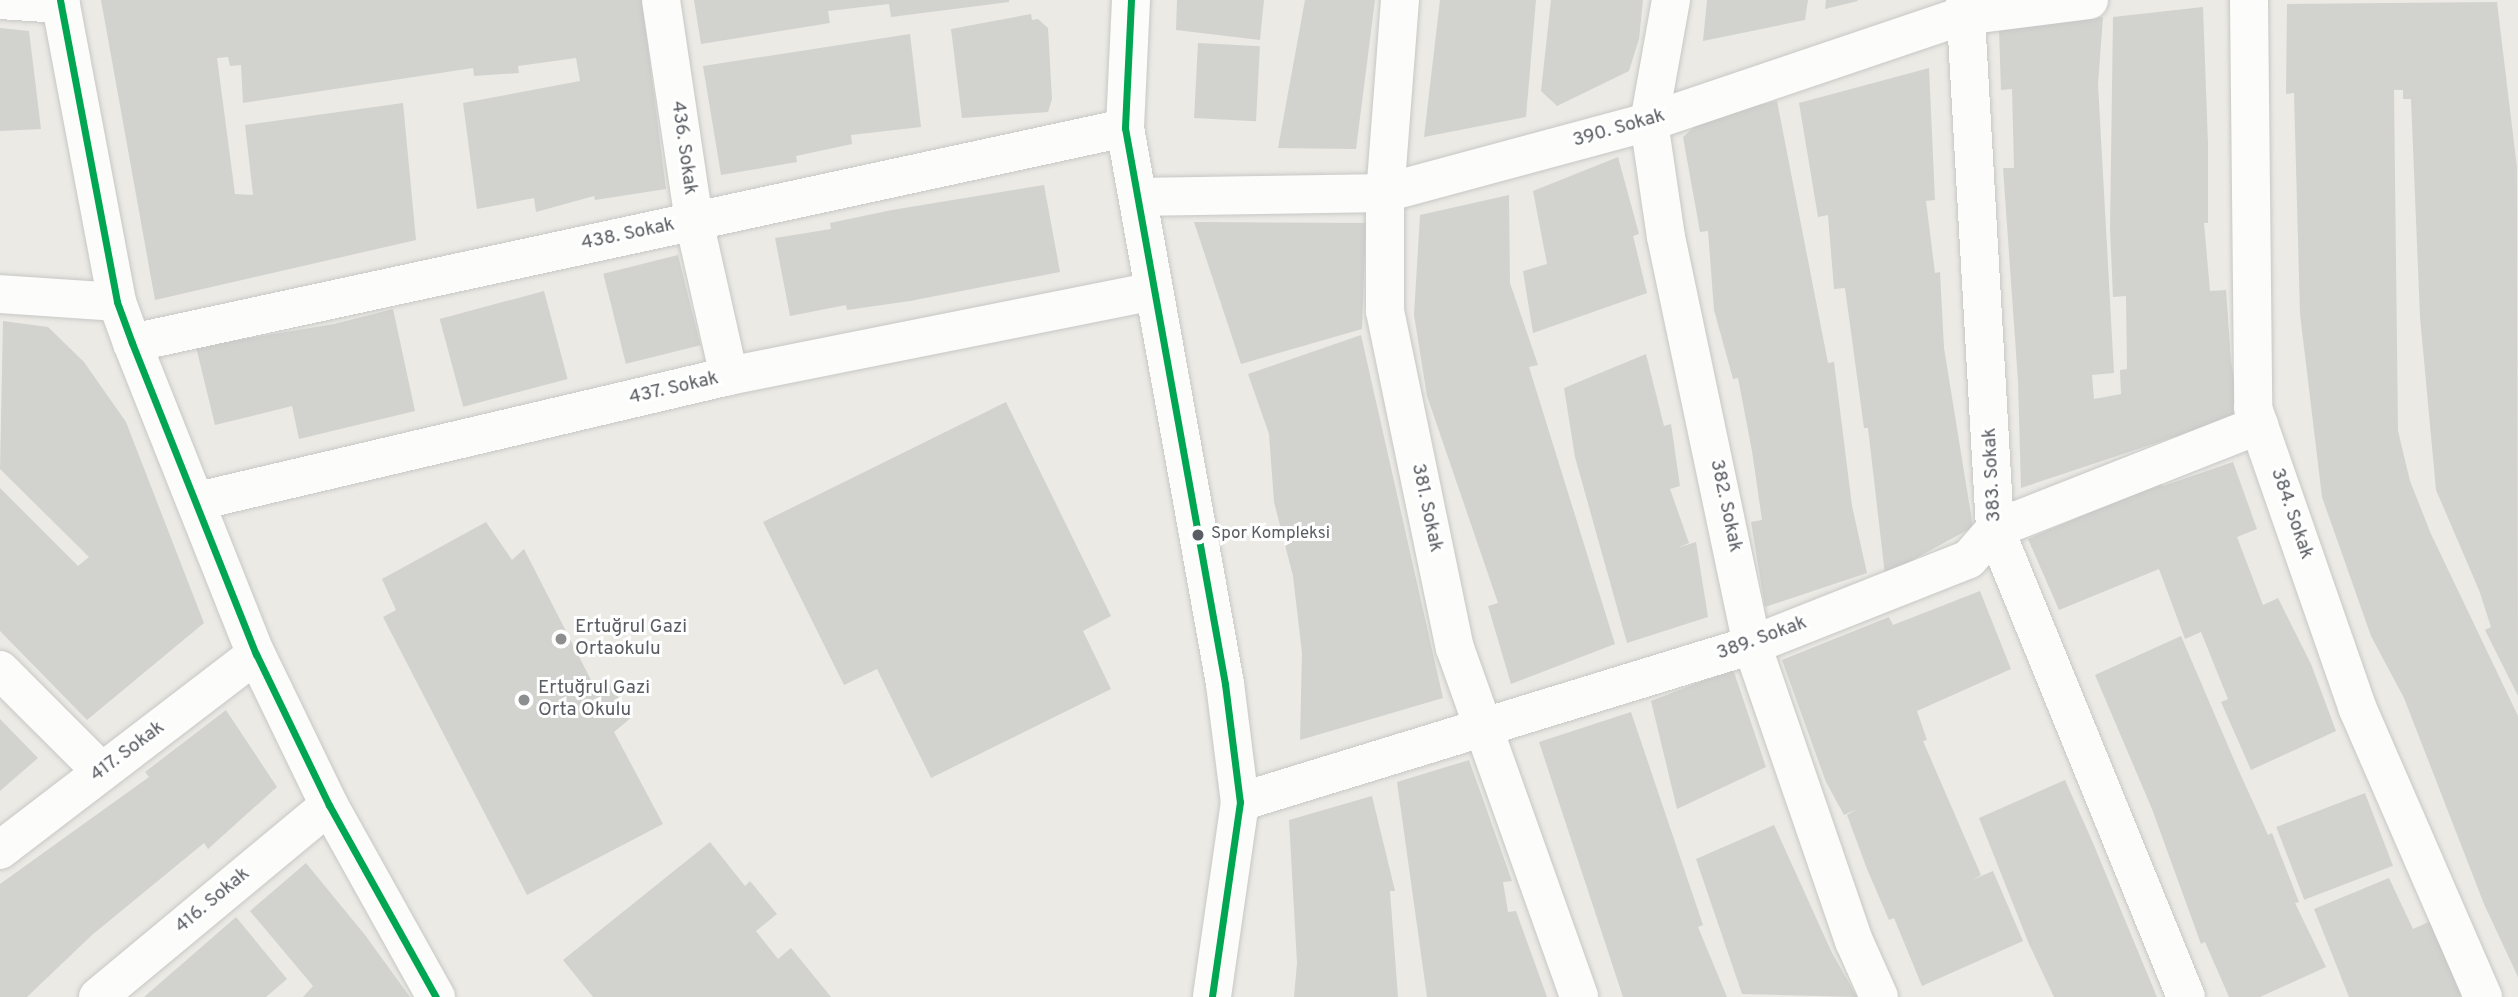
<!DOCTYPE html>
<html>
<head>
<meta charset="utf-8">
<style>
  body { margin:0 }
  #map { position:relative; width:2518px; height:997px; overflow:hidden; background:#ebeae5; font-family:Overpass,sans-serif }
  div>[style] { position:absolute }
  .building>* { inset:0; background:#d2d2cf; transform-origin:0 0 }
  .roads { filter:drop-shadow(0 0 2px #c7c7c5) drop-shadow(0 0 2px #c7c7c5) }
  .minor>* { height:38px; margin:-19px; padding:0 19px; transform-origin:19px; border-radius:19px; background:#fcfcfb }
  .tertiary>* { height:38px; margin:-19px; padding:0 19px; transform-origin:19px; border-radius:19px; background:#fcfcfb }
  .bus-1>* { height:7px; margin:-3.5px; padding:0 3.5px; transform-origin:3.5px; border-radius:3.5px; background:#00a651 }
  .dots>* { width:19px; height:19px; translate:-50% -50%; box-sizing:border-box; border:4px solid #fff; border-radius:50% }
  span { translate:-50% -50%; white-space:nowrap; text-align:center; line-height:1.15; -webkit-text-stroke:6px #fff; paint-order:stroke }
  .bus-label { font-size:17px; color:#5a5d63 }
  .left { translate:0 -50%; text-align:left }
  .street-label { font-size:19px; color:#5a5d63 }
  .poi-label { font-size:19px; color:#5a5d63 }
</style>
</head>
<body>
<div id="map">
  <div class="building">
    <div style="clip-path:polygon(101px 0,642px 0,666px 189px,595px 200px,594px 196px,536px 212px,534px 198px,477px 209px,463px 103px,580px 81px,576px 58px,518px 66px,519px 73px,474px 76px,473px 68px,243px 103px,241px 65px,230px 66px,228px 57px,217px 58px,235px 194px,253px 195px,245px 125px,403px 103px,416px 240px,155px 300px)"></div>
    <div style="clip-path:polygon(694px 0,1009px 0,1009px 2px,891px 17px,889px 4px,828px 11px,830px 23px,701px 44px)"></div>
    <div style="clip-path:polygon(1177px 0,1264px 0,1260px 40px,1176px 30px)"></div>
    <div style="clip-path:polygon(1305px 0,1375px 0,1356px 149px,1278px 148px)"></div>
    <div style="clip-path:polygon(1440px 0,1536px 0,1526px 117px,1424px 137px)"></div>
    <div style="clip-path:polygon(1551px 0,1643px 0,1639px 39px,1629px 71px,1557px 106px,1541px 91px)"></div>
    <div style="clip-path:polygon(1707px 0,1808px 0,1805px 20px,1703px 41px)"></div>
    <div style="clip-path:polygon(1826px 0,1857px 0,1858px 1px,1825px 9px)"></div>
    <div style="clip-path:polygon(2497px 2px,2517px 168px,2518px 696px,2485px 630px,2491px 627px,2479px 590px,2436px 490px,2420px 317px,2411px 99px,2403px 99px,2403px 90px,2394px 90px,2398px 431px,2410px 481px,2431px 534px,2518px 716px,2518px 977px,2484px 904px,2404px 698px,2371px 636px,2322px 497px,2300px 314px,2294px 93px,2286px 94px,2287px 4px)"></div>
    <div style="clip-path:polygon(2203px 7px,2208px 144px,2208px 223px,2204px 223px,2210px 291px,2226px 290px,2231px 361px,2240px 415px,2021px 488px,2018px 381px,2003px 168px,2014px 168px,2012px 89px,2001px 90px,1999px 30px,2103px 17px,2098px 84px,2114px 373px,2092px 375px,2094px 399px,2121px 394px,2120px 370px,2127px 369px,2126px 296px,2113px 297px,2110px 229px,2113px 17px)"></div>
    <div style="clip-path:polygon(1031px 14px,1032px 20px,1038px 19px,1048px 28px,1052px 99px,1048px 112px,962px 118px,951px 29px)"></div>
    <div style="clip-path:polygon(0 28px,29px 31px,41px 129px,0 131px)"></div>
    <div style="clip-path:polygon(910px 34px,921px 127px,851px 135px,852px 144px,796px 156px,797px 162px,721px 175px,703px 66px)"></div>
    <div style="left:1198px;top:43px;width:62px;height:75px;rotate:3deg"></div>
    <div style="clip-path:polygon(1929px 68px,1935px 200px,1926px 201px,1935px 273px,1940px 272px,1944px 348px,1973px 527px,1885px 575px,1868px 428px,1864px 428px,1845px 288px,1834px 289px,1828px 215px,1818px 217px,1799px 103px)"></div>
    <div style="clip-path:polygon(1777px 101px,1828px 363px,1834px 362px,1852px 506px,1867px 573px,1765px 607px,1751px 522px,1762px 520px,1752px 451px,1738px 378px,1733px 379px,1714px 310px,1708px 231px,1700px 232px,1683px 137px,1705px 117px)"></div>
    <div style="clip-path:polygon(1618px 157px,1639px 234px,1633px 236px,1647px 293px,1533px 333px,1523px 271px,1547px 264px,1533px 191px)"></div>
    <div style="clip-path:polygon(1044px 185px,1060px 272px,910px 301px,847px 310px,846px 305px,790px 316px,775px 238px,831px 229px,830px 223px,892px 210px)"></div>
    <div style="clip-path:polygon(1509px 195px,1510px 283px,1538px 365px,1529px 367px,1615px 644px,1511px 684px,1488px 606px,1498px 603px,1427px 396px,1414px 315px,1420px 215px)"></div>
    <div style="clip-path:polygon(1194px 222px,1366px 223px,1362px 329px,1241px 364px)"></div>
    <div style="left:678px;top:255px;width:93px;height:77px;rotate:76deg"></div>
    <div style="left:544px;top:291px;width:91px;height:108px;rotate:75deg"></div>
    <div style="clip-path:polygon(393px 309px,415px 411px,299px 439px,292px 406px,215px 425px,196px 347px,334px 324px)"></div>
    <div style="clip-path:polygon(3px 321px,48px 327px,84px 362px,126px 422px,204px 623px,87px 720px,0 631px,0 488px,78px 566px,89px 557px,0 469px)"></div>
    <div style="clip-path:polygon(1361px 335px,1443px 698px,1300px 740px,1302px 653px,1293px 576px,1274px 502px,1269px 434px,1248px 374px)"></div>
    <div style="clip-path:polygon(1646px 354px,1664px 426px,1671px 424px,1680px 486px,1670px 489px,1689px 543px,1677px 548px,1696px 542px,1708px 617px,1627px 643px,1575px 457px,1564px 388px)"></div>
    <div style="clip-path:polygon(1006px 402px,1111px 616px,1083px 631px,1111px 689px,931px 778px,877px 669px,844px 685px,763px 522px)"></div>
    <div style="clip-path:polygon(2233px 462px,2257px 529px,2237px 537px,2263px 605px,2278px 598px,2311px 664px,2336px 731px,2251px 770px,2221px 702px,2228px 699px,2201px 632px,2185px 639px,2159px 569px,2059px 610px,2028px 539px,2161px 482px,2163px 486px)"></div>
    <div style="clip-path:polygon(486px 522px,512px 560px,524px 549px,593px 684px,606px 679px,632px 717px,614px 732px,663px 824px,527px 895px,383px 617px,396px 610px,382px 579px)"></div>
    <div style="clip-path:polygon(1980px 591px,2011px 669px,1917px 711px,1927px 740px,1923px 741px,1981px 875px,1972px 880px,1993px 871px,2023px 941px,1922px 986px,1894px 918px,1889px 920px,1867px 869px,1847px 815px,1857px 809px,1844px 815px,1826px 782px,1782px 660px,1889px 617px,1893px 625px)"></div>
    <div style="clip-path:polygon(2181px 636px,2238px 769px,2268px 835px,2272px 833px,2299px 902px,2295px 903px,2326px 967px,2260px 997px,2229px 997px,2205px 942px,2201px 944px,2152px 809px,2095px 675px)"></div>
    <div style="clip-path:polygon(1733px 669px,1766px 767px,1677px 809px,1651px 701px)"></div>
    <div style="clip-path:polygon(226px 710px,277px 787px,208px 849px,204px 843px,92px 935px,27px 997px,0 997px,0 884px,149px 777px,145px 772px)"></div>
    <div style="clip-path:polygon(1631px 712px,1703px 925px,1698px 927px,1727px 997px,1623px 997px,1539px 742px)"></div>
    <div style="clip-path:polygon(0 719px,38px 758px,0 791px)"></div>
    <div style="clip-path:polygon(1469px 760px,1512px 881px,1503px 882px,1508px 912px,1516px 911px,1547px 997px,1427px 997px,1397px 782px)"></div>
    <div style="clip-path:polygon(2065px 780px,2093px 843px,2157px 997px,2054px 997px,2029px 944px,1979px 818px)"></div>
    <div style="left:2365px;top:793px;width:78px;height:95px;rotate:69deg"></div>
    <div style="clip-path:polygon(1372px 796px,1395px 891px,1390px 891px,1398px 997px,1294px 997px,1297px 963px,1289px 820px)"></div>
    <div style="clip-path:polygon(1774px 825px,1832px 953px,1857px 997px,1742px 994px,1696px 859px)"></div>
    <div style="clip-path:polygon(710px 842px,745px 886px,750px 881px,777px 914px,756px 931px,778px 959px,791px 948px,831px 997px,593px 997px,563px 960px)"></div>
    <div style="clip-path:polygon(306px 863px,365px 935px,410px 997px,303px 997px,313px 986px,250px 911px)"></div>
    <div style="clip-path:polygon(2389px 878px,2413px 929px,2431px 921px,2462px 990px,2460px 997px,2349px 997px,2314px 909px)"></div>
    <div style="clip-path:polygon(236px 917px,287px 979px,266px 997px,144px 997px)"></div>
  </div>
  <div class="roads">
    <div class="minor">
      <div style="left:0;top:0;width:61px;rotate:3.8deg"></div>
      <div style="left:60px;top:0;width:307px;rotate:79.3deg"></div>
      <div style="left:117px;top:302px;width:44px;rotate:69.9deg"></div>
      <div style="left:132px;top:343px;width:335px;rotate:68.3deg"></div>
      <div style="left:256px;top:654px;width:168px;rotate:64.2deg"></div>
      <div style="left:329px;top:805px;width:220px;rotate:60.9deg"></div>
      <div style="left:661px;top:0;width:223px;rotate:81.5deg"></div>
      <div style="left:694px;top:221px;width:159px;rotate:77.3deg"></div>
      <div style="left:1400px;top:0;width:194px;rotate:94.4deg"></div>
      <div style="left:1385px;top:193px;width:118px;rotate:90deg"></div>
      <div style="left:1385px;top:311px;width:344px;rotate:78.3deg"></div>
      <div style="left:1455px;top:648px;width:370px;rotate:70.4deg"></div>
      <div style="left:1671px;top:0;width:124px;rotate:100.2deg"></div>
      <div style="left:1649px;top:122px;width:116px;rotate:81.6deg"></div>
      <div style="left:1666px;top:237px;width:417px;rotate:78.1deg"></div>
      <div style="left:1752px;top:645px;width:313px;rotate:71deg"></div>
      <div style="left:1854px;top:941px;width:61px;rotate:65.9deg"></div>
      <div style="left:1965px;top:0;width:530px;rotate:86.75deg"></div>
      <div style="left:1995px;top:529px;width:505px;rotate:67.8deg"></div>
      <div style="left:2249px;top:0;width:408px;rotate:89.4deg"></div>
      <div style="left:2253px;top:408px;width:317px;rotate:70.8deg"></div>
      <div style="left:2357px;top:707px;width:316px;rotate:66.5deg"></div>
      <div style="left:1138px;top:197px;width:247px;rotate:-0.9deg"></div>
      <div style="left:1385px;top:193px;width:273px;rotate:-15.1deg"></div>
      <div style="left:1649px;top:122px;width:331px;rotate:-18.7deg"></div>
      <div style="left:1963px;top:16px;width:127px;rotate:-7.2deg"></div>
      <div style="left:0;top:294px;width:117px;rotate:3.9deg"></div>
      <div style="left:132px;top:343px;width:1016px;rotate:-12.22deg"></div>
      <div style="left:198px;top:501px;width:546px;rotate:-13.25deg"></div>
      <div style="left:729px;top:376px;width:433px;rotate:-11.3deg"></div>
      <div style="left:0;top:670px;width:144px;rotate:45deg"></div>
      <div style="left:1240px;top:802px;width:536px;rotate:-17.05deg"></div>
      <div style="left:1752px;top:645px;width:233px;rotate:-21.6deg"></div>
      <div style="left:1969px;top:559px;width:40px;rotate:-49deg"></div>
      <div style="left:1995px;top:529px;width:284px;rotate:-21.5deg"></div>
      <div style="left:0;top:850px;width:322px;rotate:-37.4deg"></div>
      <div style="left:98px;top:997px;width:300px;rotate:-39.7deg"></div>
    </div>
    <div class="tertiary">
      <div style="left:1131px;top:0;width:128px;rotate:92.7deg"></div>
      <div style="left:1125px;top:128px;width:565px;rotate:79.8deg"></div>
      <div style="left:1225px;top:684px;width:119px;rotate:82.8deg"></div>
      <div style="left:1240px;top:802px;width:197px;rotate:98.2deg"></div>
    </div>
  </div>
  <div class="bus-1">
    <div style="left:60px;top:0;width:307px;rotate:79.3deg"></div>
    <div style="left:117px;top:302px;width:44px;rotate:69.9deg"></div>
    <div style="left:132px;top:343px;width:335px;rotate:68.3deg"></div>
    <div style="left:256px;top:654px;width:168px;rotate:64.2deg"></div>
    <div style="left:329px;top:805px;width:220px;rotate:60.9deg"></div>
    <div style="left:1131px;top:0;width:128px;rotate:92.7deg"></div>
    <div style="left:1125px;top:128px;width:565px;rotate:79.8deg"></div>
    <div style="left:1225px;top:684px;width:119px;rotate:82.8deg"></div>
    <div style="left:1240px;top:802px;width:197px;rotate:98.2deg"></div>
  </div>
  <div class="dots">
    <div style="left:1198px;top:535px;background:#5a5d63"></div>
    <div style="left:561px;top:639px;background:#8d8e90"></div>
    <div style="left:524px;top:700px;background:#8d8e90"></div>
  </div>
  <div class="bus-label">
    <span class="left" style="left:1211px;top:535px">Spor Kompleksi</span>
  </div>
  <div class="street-label">
    <span style="left:1619px;top:129px;rotate:-16deg">390. Sokak</span>
    <span style="left:683px;top:148px;rotate:82deg">436. Sokak</span>
    <span style="left:628px;top:235px;rotate:-12deg">438. Sokak</span>
    <span style="left:674px;top:389px;rotate:-13deg">437. Sokak</span>
    <span style="left:1993px;top:475px;rotate:-93deg">383. Sokak</span>
    <span style="left:1725px;top:506px;rotate:78deg">382. Sokak</span>
    <span style="left:1426px;top:508px;rotate:78deg">381. Sokak</span>
    <span style="left:2291px;top:514px;rotate:71deg">384. Sokak</span>
    <span style="left:1762px;top:639px;rotate:-20deg">389. Sokak</span>
    <span style="left:128px;top:752px;rotate:-37deg">417. Sokak</span>
    <span style="left:213px;top:901px;rotate:-40deg">416. Sokak</span>
  </div>
  <div class="poi-label">
    <span class="left" style="left:575px;top:639px">Ertuğrul Gazi<br>Ortaokulu</span>
    <span class="left" style="left:538px;top:700px">Ertuğrul Gazi<br>Orta Okulu</span>
  </div>
</div>
</body>
</html>
